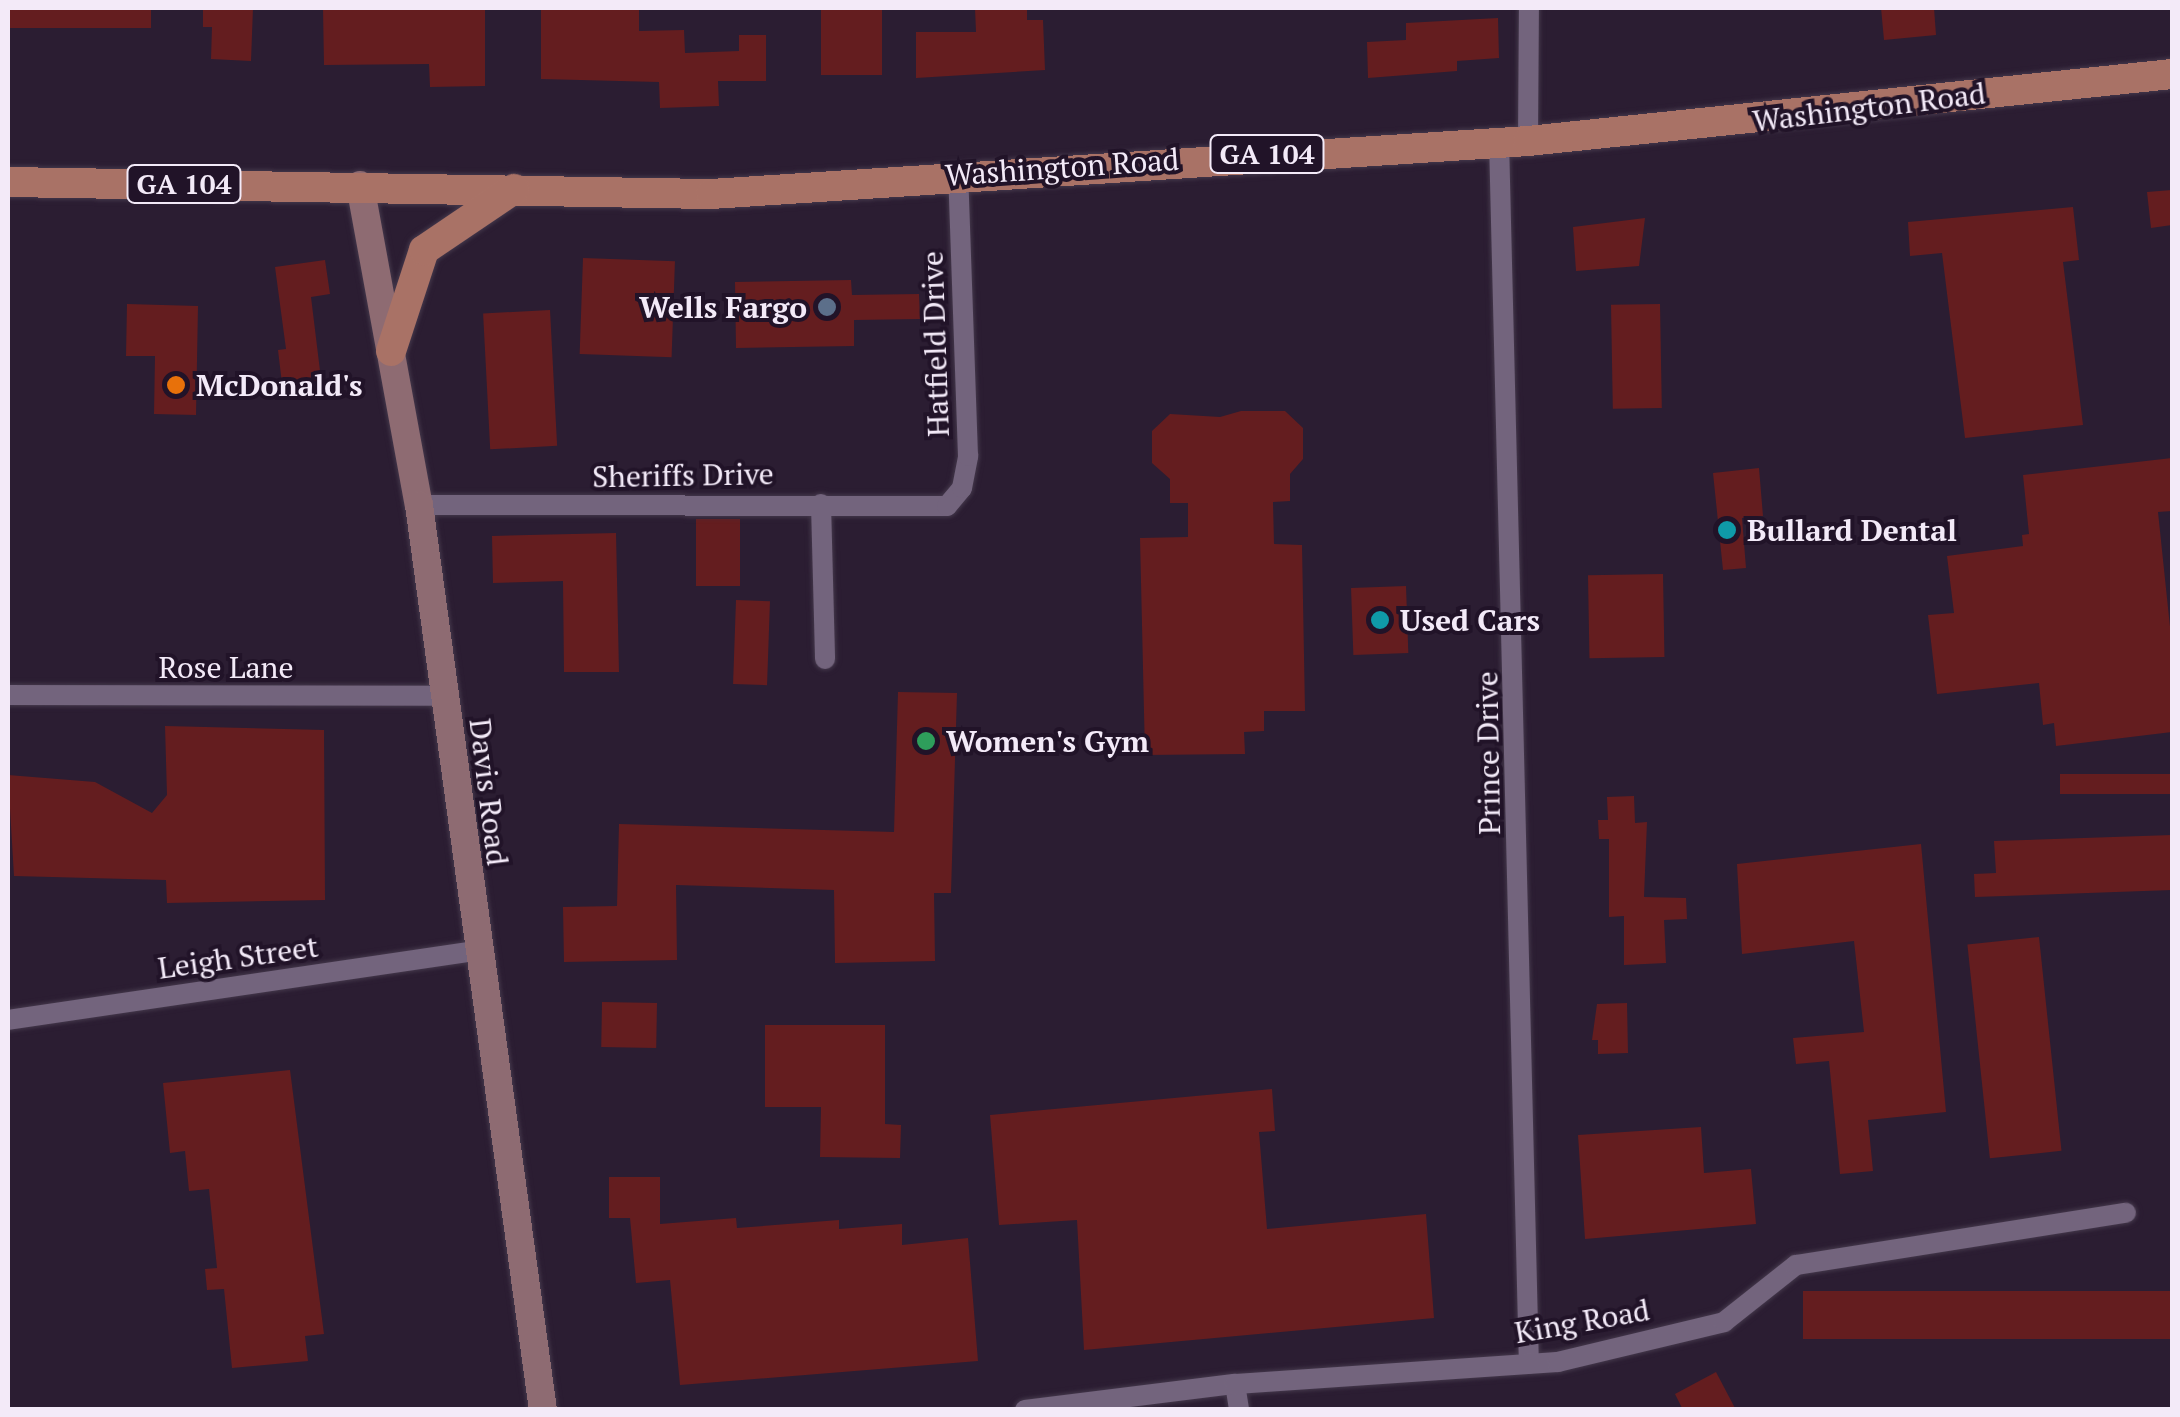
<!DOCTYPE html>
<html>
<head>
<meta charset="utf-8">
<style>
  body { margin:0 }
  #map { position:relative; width:2180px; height:1417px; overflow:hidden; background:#2b1d32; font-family:"PT Serif",serif }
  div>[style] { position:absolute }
  .building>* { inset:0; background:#641d1f; transform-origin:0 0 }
  .roads { filter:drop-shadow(0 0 2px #44384b) drop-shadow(0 0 2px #44384b) }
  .street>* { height:20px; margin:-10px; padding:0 10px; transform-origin:10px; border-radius:10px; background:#73647d }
  .secondary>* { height:28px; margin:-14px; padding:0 14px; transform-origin:14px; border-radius:14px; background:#8e6b72 }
  .primary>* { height:30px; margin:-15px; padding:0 15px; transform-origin:15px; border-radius:15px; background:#a97266 }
  .dots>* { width:28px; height:28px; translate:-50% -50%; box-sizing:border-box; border:5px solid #211328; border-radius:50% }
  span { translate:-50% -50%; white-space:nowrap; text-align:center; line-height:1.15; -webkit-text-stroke:8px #211328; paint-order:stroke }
  .shield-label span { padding:2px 8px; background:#211328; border:2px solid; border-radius:8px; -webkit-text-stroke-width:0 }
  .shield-label { font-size:28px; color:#f3eaf8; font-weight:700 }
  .street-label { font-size:30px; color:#f3eaf8 }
  .poi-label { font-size:30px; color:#f3eaf8; font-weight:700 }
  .right { translate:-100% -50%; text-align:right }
  .left { translate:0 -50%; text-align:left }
  .frame { position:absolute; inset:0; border:10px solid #f3eaf8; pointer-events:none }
</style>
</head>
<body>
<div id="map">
  <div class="building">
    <div style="left:8px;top:8px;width:143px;height:20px"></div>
    <div style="clip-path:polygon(203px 8px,253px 8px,251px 61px,211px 59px,212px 27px,203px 27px)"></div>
    <div style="clip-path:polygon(323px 8px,485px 8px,485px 86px,430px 87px,429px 64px,324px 65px)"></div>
    <div style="clip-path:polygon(541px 8px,639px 8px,639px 31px,684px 30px,685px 53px,739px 51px,739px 35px,766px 35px,766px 81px,718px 81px,719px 106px,660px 108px,659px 82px,541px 79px)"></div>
    <div style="left:821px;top:8px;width:61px;height:67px"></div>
    <div style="clip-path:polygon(975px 8px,1027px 8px,1027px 20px,1043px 20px,1045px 70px,916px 78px,916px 32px,976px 32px)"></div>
    <div style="clip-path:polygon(1881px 8px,1934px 8px,1936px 35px,1884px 40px)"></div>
    <div style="clip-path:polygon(1498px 18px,1499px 58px,1457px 61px,1457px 71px,1368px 78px,1367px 42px,1406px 40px,1406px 23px)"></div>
    <div style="clip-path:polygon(2172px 190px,2172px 225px,2151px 228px,2147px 192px)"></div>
    <div style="clip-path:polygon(2073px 207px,2079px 260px,2063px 262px,2083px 425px,1965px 438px,1942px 253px,1910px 256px,1908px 222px)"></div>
    <div style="clip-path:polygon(1645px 218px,1639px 266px,1576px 271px,1573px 227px)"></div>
    <div style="left:583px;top:258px;width:92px;height:96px;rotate:2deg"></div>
    <div style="clip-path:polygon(325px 260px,330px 294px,311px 297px,322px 387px,283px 392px,278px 350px,286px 349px,275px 267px)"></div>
    <div style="clip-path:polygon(851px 280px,852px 295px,919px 294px,920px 319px,854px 320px,854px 346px,736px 348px,735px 282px)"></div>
    <div style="clip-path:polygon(127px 304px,198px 306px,196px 415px,154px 414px,155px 356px,126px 356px)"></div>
    <div style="left:1660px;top:304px;width:104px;height:49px;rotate:89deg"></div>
    <div style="left:550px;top:310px;width:136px;height:67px;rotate:87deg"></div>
    <div style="clip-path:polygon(1241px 411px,1285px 411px,1303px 428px,1303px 459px,1290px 474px,1290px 501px,1273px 502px,1274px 544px,1302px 545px,1305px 711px,1264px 711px,1264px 731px,1244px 732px,1245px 754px,1145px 755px,1140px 538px,1188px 537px,1188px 503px,1170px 503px,1170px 479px,1152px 463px,1152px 431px,1170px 414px,1220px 417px)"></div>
    <div style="clip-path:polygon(2172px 458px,2172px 511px,2158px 512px,2172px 646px,2172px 732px,2056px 746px,2054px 723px,2043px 725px,2039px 683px,1937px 694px,1928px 615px,1954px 613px,1947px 556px,2023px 546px,2022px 535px,2029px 534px,2023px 475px)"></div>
    <div style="clip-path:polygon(1759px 468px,1763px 516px,1742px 518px,1746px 568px,1723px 570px,1713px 473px)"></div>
    <div style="left:696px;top:519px;width:44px;height:67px"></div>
    <div style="clip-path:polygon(616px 533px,619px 672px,564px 672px,563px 581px,493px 583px,492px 536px)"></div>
    <div style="left:1663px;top:574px;width:83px;height:75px;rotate:89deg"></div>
    <div style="left:1406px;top:586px;width:67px;height:55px;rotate:88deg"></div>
    <div style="left:736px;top:600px;width:34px;height:84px;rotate:2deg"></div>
    <div style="clip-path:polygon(898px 692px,957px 693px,951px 893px,934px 893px,935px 961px,835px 963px,834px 890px,676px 885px,677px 960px,564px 962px,563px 907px,617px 906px,619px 824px,894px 832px)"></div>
    <div style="clip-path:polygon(165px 726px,324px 730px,325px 900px,167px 903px,166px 880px,14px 876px,8px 775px,95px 782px,152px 813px,167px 795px)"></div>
    <div style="left:2172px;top:774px;width:20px;height:112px;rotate:90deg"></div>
    <div style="clip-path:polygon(1634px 796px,1635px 823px,1647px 822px,1644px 897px,1686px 898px,1687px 919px,1664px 920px,1666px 963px,1624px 965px,1624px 916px,1609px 917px,1609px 839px,1599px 839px,1598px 820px,1608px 820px,1607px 797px)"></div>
    <div style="clip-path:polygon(2172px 835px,2172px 890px,1975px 897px,1974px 874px,1996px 873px,1994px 841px)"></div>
    <div style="clip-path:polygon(1921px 844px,1946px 1112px,1868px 1120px,1873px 1171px,1840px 1174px,1829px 1061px,1796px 1064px,1793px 1038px,1864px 1032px,1854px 941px,1742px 954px,1737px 864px)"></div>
    <div style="left:2039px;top:937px;width:215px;height:72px;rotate:84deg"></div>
    <div style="left:602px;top:1002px;width:55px;height:45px;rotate:1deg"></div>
    <div style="clip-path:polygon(1627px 1003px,1628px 1053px,1598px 1054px,1598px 1040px,1592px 1040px,1597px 1004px)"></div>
    <div style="clip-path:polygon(765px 1025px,885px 1025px,885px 1124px,901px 1125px,900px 1158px,820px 1157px,821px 1107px,765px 1107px)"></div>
    <div style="clip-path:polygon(290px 1070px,324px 1334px,305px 1336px,308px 1361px,232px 1368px,224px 1289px,207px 1290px,205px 1269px,217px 1268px,209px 1189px,189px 1191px,185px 1151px,170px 1153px,163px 1083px)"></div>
    <div style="clip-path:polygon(1272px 1089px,1275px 1131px,1259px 1132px,1267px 1229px,1426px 1214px,1434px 1318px,1084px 1350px,1077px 1220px,999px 1225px,990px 1115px)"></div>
    <div style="clip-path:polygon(1701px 1127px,1704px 1173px,1751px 1169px,1756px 1224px,1585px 1239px,1578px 1135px)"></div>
    <div style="clip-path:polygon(609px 1177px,660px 1177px,660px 1224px,736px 1218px,737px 1228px,839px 1220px,839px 1229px,902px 1224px,902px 1245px,968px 1238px,978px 1361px,680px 1385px,670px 1280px,636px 1283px,630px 1218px,609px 1218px)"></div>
    <div style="left:2172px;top:1291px;width:48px;height:369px;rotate:90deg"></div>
    <div style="clip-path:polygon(1716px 1372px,1736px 1410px,1683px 1410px,1675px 1394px)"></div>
  </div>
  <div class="roads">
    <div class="street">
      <div style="left:1499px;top:140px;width:1224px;rotate:88.6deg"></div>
      <div style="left:1528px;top:141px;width:133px;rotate:-89.6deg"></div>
      <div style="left:821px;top:504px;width:155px;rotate:88.5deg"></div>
      <div style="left:419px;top:505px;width:528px;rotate:0.11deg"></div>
      <div style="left:947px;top:506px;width:23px;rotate:-50deg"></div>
      <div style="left:962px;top:488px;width:33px;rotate:-79deg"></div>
      <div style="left:968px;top:456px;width:282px;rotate:-92deg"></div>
      <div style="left:8px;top:695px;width:436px;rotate:0.1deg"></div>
      <div style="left:8px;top:1020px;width:473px;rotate:-8.4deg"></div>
      <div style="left:1235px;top:1384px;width:26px;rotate:81deg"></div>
      <div style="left:1025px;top:1410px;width:212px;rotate:-7.1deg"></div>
      <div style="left:1235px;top:1384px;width:324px;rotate:-3.9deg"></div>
      <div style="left:1558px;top:1362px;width:171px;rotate:-13.5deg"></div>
      <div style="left:1724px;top:1322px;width:92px;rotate:-38.4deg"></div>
      <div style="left:1796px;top:1265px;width:334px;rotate:-9deg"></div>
    </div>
    <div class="secondary">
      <div style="left:360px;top:185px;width:325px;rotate:79.6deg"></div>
      <div style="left:419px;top:505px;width:913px;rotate:82.2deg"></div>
    </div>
    <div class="primary">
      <div style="left:8px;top:182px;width:703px;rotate:0.98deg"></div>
      <div style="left:711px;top:194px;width:819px;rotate:-3.71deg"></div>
      <div style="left:1528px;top:141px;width:647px;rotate:-5.94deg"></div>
      <div style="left:391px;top:351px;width:106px;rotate:-71.9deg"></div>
      <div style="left:424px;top:250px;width:109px;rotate:-34.1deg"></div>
    </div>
  </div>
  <div class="dots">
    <div style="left:827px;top:307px;background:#5c6f8a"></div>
    <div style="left:176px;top:385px;background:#e8710a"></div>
    <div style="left:1727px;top:530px;background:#0f9aa8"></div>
    <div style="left:1380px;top:620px;background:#0f9aa8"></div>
    <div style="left:926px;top:741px;background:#2e9e5b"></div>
  </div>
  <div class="shield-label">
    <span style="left:1267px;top:154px">GA 104</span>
    <span style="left:184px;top:184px">GA 104</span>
  </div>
  <div class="street-label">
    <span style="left:1869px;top:107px;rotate:-7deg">Washington Road</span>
    <span style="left:1062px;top:167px;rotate:-4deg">Washington Road</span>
    <span style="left:935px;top:344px;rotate:-92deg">Hatfield Drive</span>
    <span style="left:683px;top:475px;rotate:-1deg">Sheriffs Drive</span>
    <span style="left:226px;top:667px">Rose Lane</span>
    <span style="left:1488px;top:753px;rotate:-91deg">Prince Drive</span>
    <span style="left:489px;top:792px;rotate:83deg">Davis Road</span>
    <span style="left:238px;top:957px;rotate:-8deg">Leigh Street</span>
    <span style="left:1582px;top:1321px;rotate:-10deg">King Road</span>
  </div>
  <div class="poi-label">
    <span class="right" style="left:807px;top:307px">Wells Fargo</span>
    <span class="left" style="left:196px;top:385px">McDonald's</span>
    <span class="left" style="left:1747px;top:530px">Bullard Dental</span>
    <span class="left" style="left:1400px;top:620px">Used Cars</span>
    <span class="left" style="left:946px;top:741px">Women's Gym</span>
  </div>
  <div class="frame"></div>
</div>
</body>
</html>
